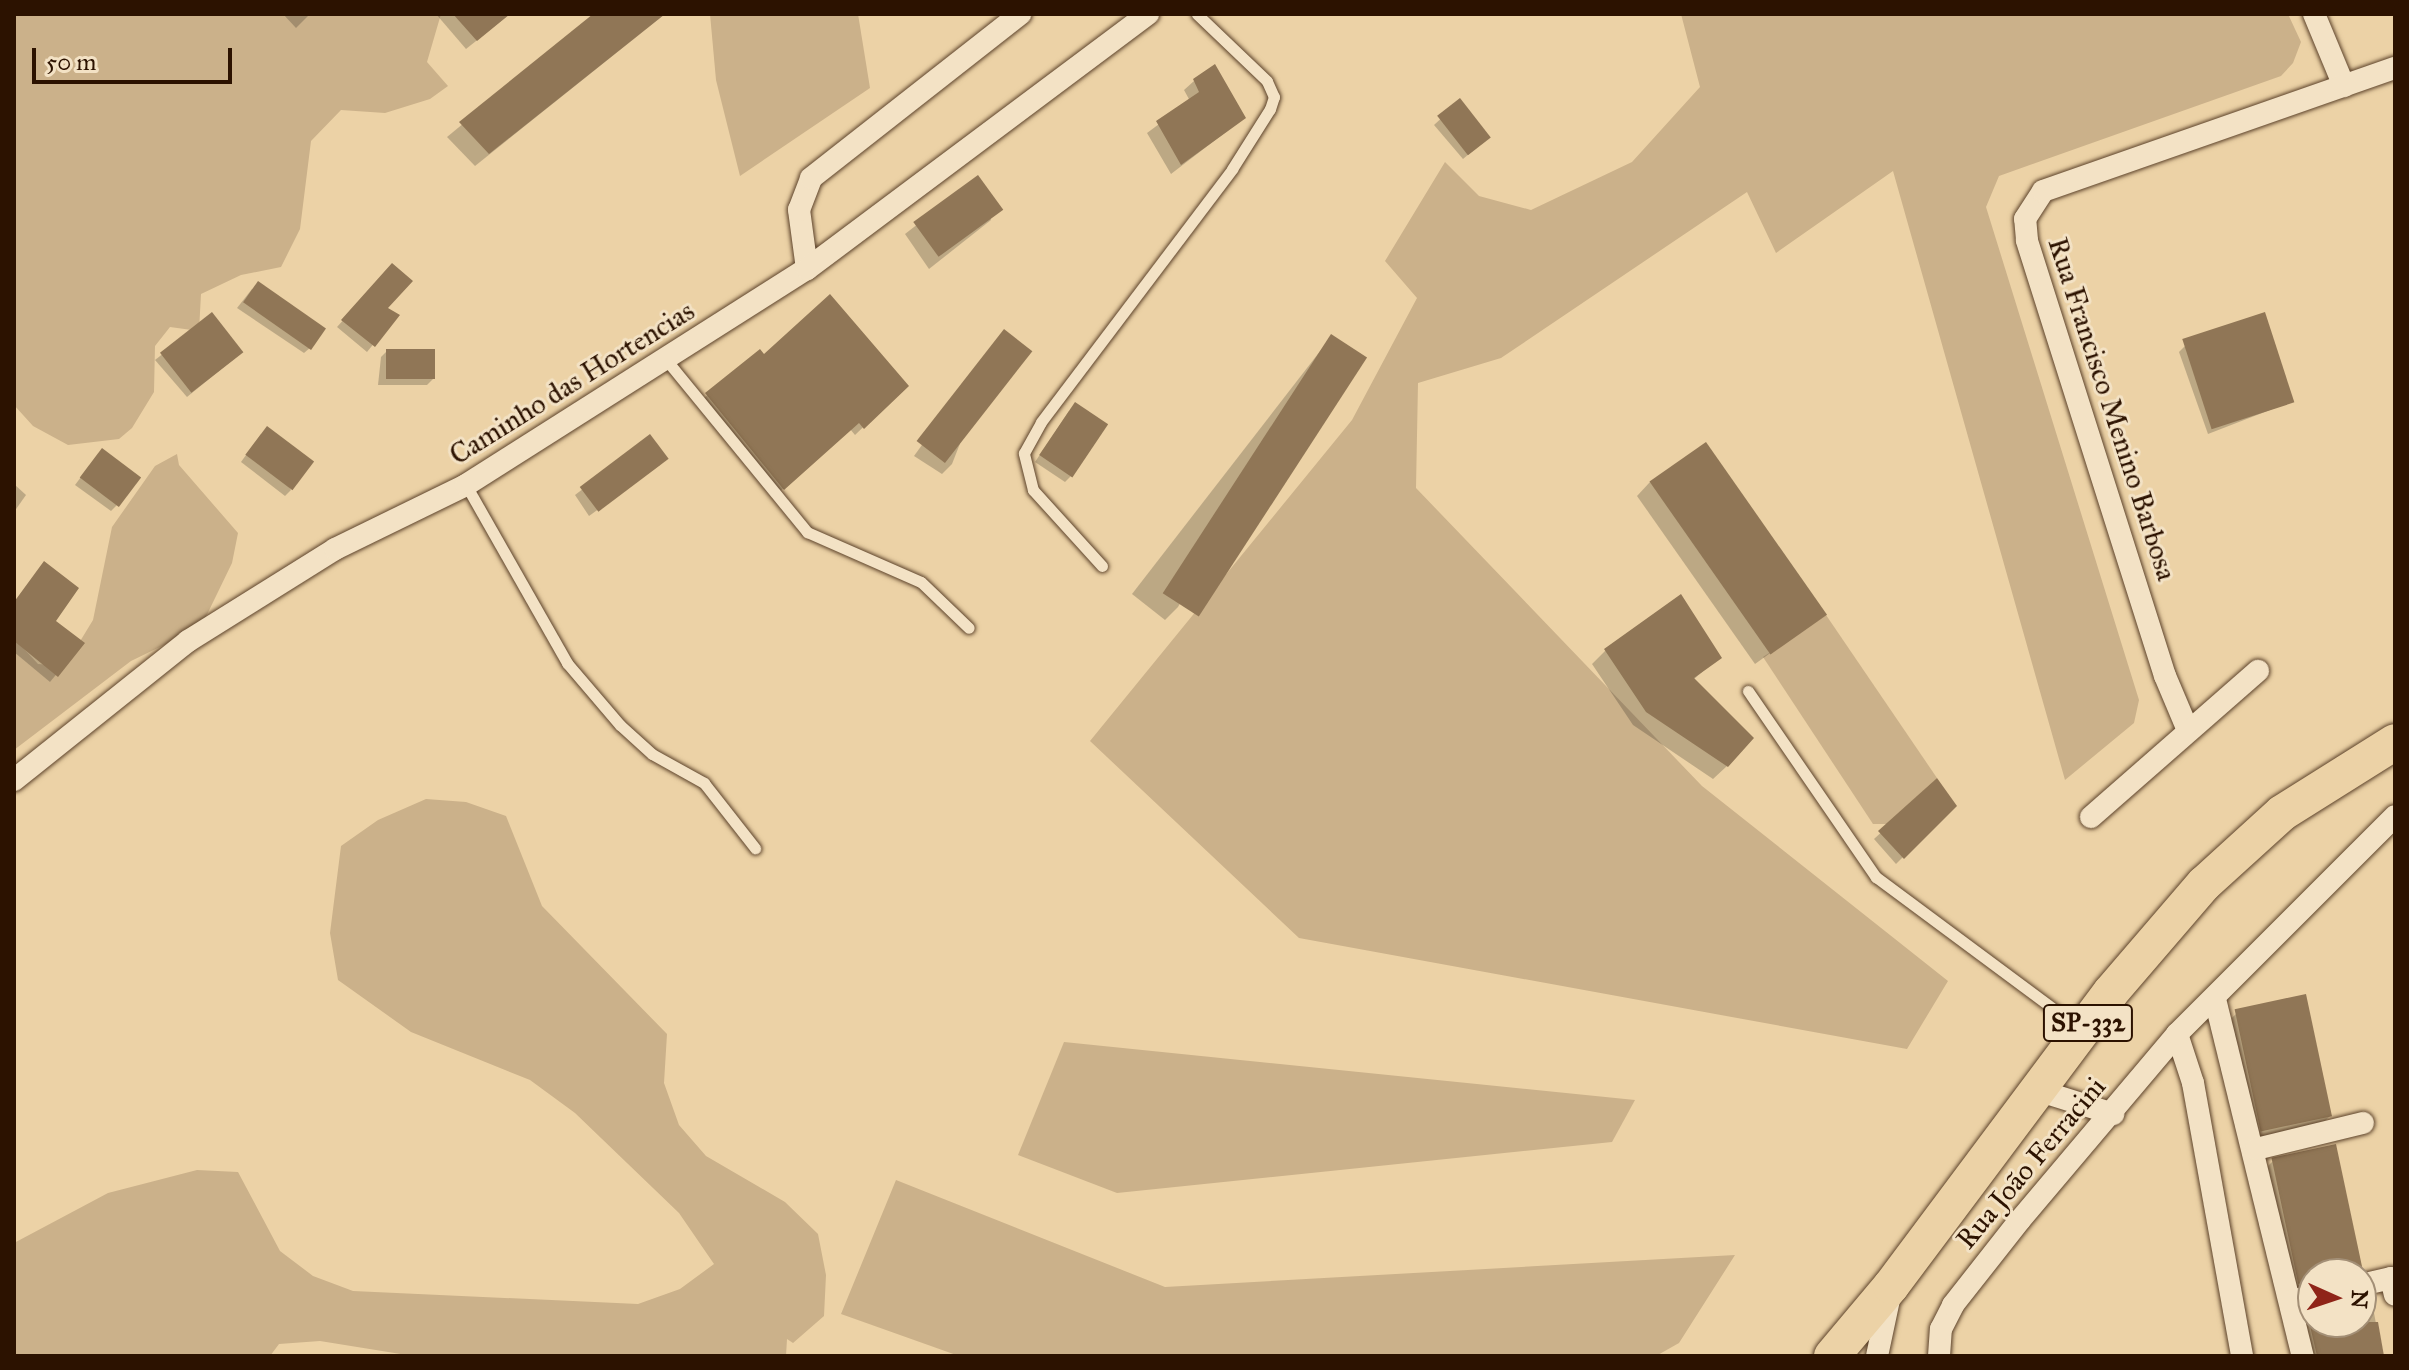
<!DOCTYPE html>
<html>
<head>
<meta charset="utf-8">
<style>
  body { margin:0 }
  #map { position:relative; width:2409px; height:1370px; overflow:hidden; background:#ecd2a6; font-family:"IM FELL Great Primer",serif }
  div>[style] { position:absolute }
  .green>* { inset:0; background:#cbb18a }
  .shadow>* { inset:0; background:#0003 }
  .building>* { inset:0; background:#907656; transform-origin:0 0 }
  .roads { filter:drop-shadow(0 0 2px #5c422a) drop-shadow(0 0 2px #5c422a) }
  .service>* { height:11px; margin:-5.5px; padding:0 5.5px; transform-origin:5.5px; border-radius:5.5px; background:#f3e2c5 }
  .minor>* { height:22px; margin:-11px; padding:0 11px; transform-origin:11px; border-radius:11px; background:#f3e2c5 }
  .primary>* { height:36px; margin:-18px; padding:0 18px; transform-origin:18px; border-radius:18px; background:#ecd2a6 }
  span { translate:-50% -50%; white-space:nowrap; text-align:center; line-height:1.15; -webkit-text-stroke:6px #f3e2c5; paint-order:stroke }
  .shield-label span { padding:2px 6px; background:#f3e2c5; border:2px solid; border-radius:6px; -webkit-text-stroke-width:0 }
  .shield-label { font-size:26px; color:#2c1200; font-weight:700 }
  .street-label { font-size:28px; color:#2c1200 }
  .frame { position:absolute; inset:0; border:16px solid #2c1200; pointer-events:none }
  .north { position:absolute; left:2297px; top:1258px; width:80px; height:80px; box-sizing:border-box; background:#f3e2c5; border:2px solid #a38f76; border-radius:50%; rotate:93deg; font-size:22px; font-weight:700; line-height:32px; text-align:center; color:#2c1200 }
  .north::after { content:''; display:block; margin:auto; width:28px; height:36px; background:#8f2418; clip-path:polygon(50% 0,100% 100%,50% 72%,0 100%) }
  .scale { position:absolute; left:32px; top:48px; width:200px; height:36px; box-sizing:border-box; border:4px solid #2c1200; border-top:0; padding-left:10px; font-size:24px; line-height:28px; white-space:nowrap; color:#2c1200; -webkit-text-stroke:6px #f3e2c5; paint-order:stroke }
</style>
</head>
<body>
<div id="map">
  <div class="green">
    <div style="clip-path:polygon(14px 14px,441px 14px,427px 62px,448px 86px,430px 99px,385px 113px,341px 110px,311px 141px,300px 229px,281px 267px,241px 275px,201px 294px,199px 331px,170px 327px,155px 346px,154px 392px,132px 428px,119px 439px,68px 445px,33px 426px,14px 405px)"></div>
    <div style="clip-path:polygon(710px 14px,858px 14px,870px 88px,740px 176px,716px 80px)"></div>
    <div style="clip-path:polygon(1681px 14px,2288px 14px,2301px 42px,2293px 63px,2281px 76px,1999px 176px,1986px 207px,2139px 700px,2134px 723px,2065px 780px,1893px 171px,1776px 253px,1747px 192px,1501px 358px,1418px 383px,1416px 488px,1702px 786px,1948px 981px,1907px 1049px,1299px 938px,1090px 741px,1352px 420px,1417px 298px,1385px 261px,1445px 162px,1479px 196px,1531px 210px,1632px 162px,1700px 87px)"></div>
    <div style="clip-path:polygon(177px 454px,179px 465px,238px 533px,232px 563px,201px 627px,131px 661px,14px 750px,14px 619px,15px 639px,38px 664px,65px 666px,93px 620px,112px 527px,155px 466px)"></div>
    <div style="clip-path:polygon(1826px 615px,1937px 778px,1887px 824px,1873px 824px,1763px 657px)"></div>
    <div style="clip-path:polygon(426px 799px,466px 802px,506px 816px,542px 906px,667px 1034px,664px 1083px,679px 1125px,706px 1156px,785px 1202px,818px 1234px,826px 1275px,824px 1316px,793px 1343px,787px 1339px,786px 1356px,413px 1356px,320px 1341px,279px 1344px,270px 1356px,14px 1356px,14px 1243px,108px 1193px,197px 1170px,238px 1172px,280px 1251px,313px 1276px,353px 1291px,638px 1304px,680px 1289px,714px 1264px,679px 1213px,575px 1113px,530px 1080px,411px 1032px,338px 980px,330px 933px,341px 846px,378px 820px)"></div>
    <div style="clip-path:polygon(1064px 1042px,1635px 1100px,1612px 1142px,1117px 1193px,1018px 1155px)"></div>
    <div style="clip-path:polygon(896px 1180px,1165px 1287px,1735px 1255px,1679px 1343px,1656px 1356px,959px 1356px,841px 1314px)"></div>
  </div>
  <div class="shadow">
    <div style="clip-path:polygon(283px 14px,310px 14px,296px 28px)"></div>
    <div style="clip-path:polygon(436px 14px,510px 14px,466px 49px)"></div>
    <div style="clip-path:polygon(596px 14px,665px 14px,475px 166px,447px 137px)"></div>
    <div style="clip-path:polygon(1194px 81px,1244px 118px,1171px 174px,1147px 133px,1190px 101px,1184px 90px)"></div>
    <div style="clip-path:polygon(1460px 101px,1482px 143px,1463px 159px,1434px 125px)"></div>
    <div style="clip-path:polygon(977px 178px,991px 220px,929px 269px,905px 234px)"></div>
    <div style="clip-path:polygon(392px 266px,385px 309px,397px 315px,367px 352px,337px 327px)"></div>
    <div style="clip-path:polygon(252px 289px,311px 347px,304px 353px,237px 308px)"></div>
    <div style="clip-path:polygon(212px 315px,235px 358px,187px 397px,155px 360px)"></div>
    <div style="clip-path:polygon(1004px 331px,952px 464px,942px 474px,914px 456px)"></div>
    <div style="clip-path:polygon(1331px 337px,1178px 607px,1165px 620px,1132px 594px)"></div>
    <div style="clip-path:polygon(2185px 346px,2293px 401px,2208px 434px,2179px 352px)"></div>
    <div style="clip-path:polygon(387px 351px,433px 379px,427px 385px,378px 385px,381px 357px)"></div>
    <div style="clip-path:polygon(760px 351px,764px 356px,907px 385px,855px 435px,850px 429px,775px 496px,698px 403px)"></div>
    <div style="clip-path:polygon(1069px 411px,1071px 476px,1065px 482px,1035px 462px)"></div>
    <div style="clip-path:polygon(261px 434px,291px 490px,285px 496px,241px 462px)"></div>
    <div style="clip-path:polygon(650px 437px,660px 465px,589px 516px,575px 495px)"></div>
    <div style="clip-path:polygon(96px 457px,117px 505px,111px 511px,75px 485px)"></div>
    <div style="clip-path:polygon(1650px 482px,1823px 615px,1755px 664px,1637px 496px)"></div>
    <div style="clip-path:polygon(14px 484px,26px 495px,14px 512px)"></div>
    <div style="clip-path:polygon(14px 603px,53px 621px,82px 643px,50px 682px,14px 652px)"></div>
    <div style="clip-path:polygon(1605px 651px,1719px 657px,1693px 680px,1727px 766px,1713px 779px,1633px 725px,1592px 664px)"></div>
    <div style="clip-path:polygon(1937px 781px,1954px 806px,1896px 864px,1874px 839px)"></div>
    <div style="clip-path:polygon(2236px 1014px,2331px 1115px,2311px 1135px,2247px 1150px,2216px 1033px)"></div>
    <div style="clip-path:polygon(2273px 1161px,2360px 1270px,2313px 1274px,2313px 1322px,2361px 1322px,2361px 1301px,2372px 1302px,2382px 1356px,2293px 1356px,2288px 1333px,2308px 1313px,2297px 1301px,2253px 1181px)"></div>
  </div>
  <div class="building">
    <div style="clip-path:polygon(453px 14px,510px 14px,477px 41px)"></div>
    <div style="clip-path:polygon(593px 14px,665px 14px,489px 154px,459px 122px)"></div>
    <div style="clip-path:polygon(1215px 64px,1246px 118px,1181px 165px,1156px 121px,1199px 92px,1193px 79px)"></div>
    <div style="left:1460px;top:98px;width:50px;height:29px;rotate:52deg"></div>
    <div style="left:978px;top:175px;width:43px;height:80px;rotate:54deg"></div>
    <div style="clip-path:polygon(392px 263px,413px 281px,388px 308px,400px 315px,375px 347px,341px 320px)"></div>
    <div style="left:258px;top:281px;width:83px;height:26px;rotate:35deg"></div>
    <div style="clip-path:polygon(830px 294px,909px 386px,864px 429px,859px 423px,784px 490px,705px 393px,760px 349px,764px 354px)"></div>
    <div style="left:212px;top:312px;width:51px;height:66px;rotate:52deg"></div>
    <div style="left:2265px;top:312px;width:95px;height:87px;rotate:72deg"></div>
    <div style="left:1004px;top:329px;width:36px;height:142px;rotate:38deg"></div>
    <div style="left:1331px;top:334px;width:43px;height:309px;rotate:33deg"></div>
    <div style="left:386px;top:349px;width:49px;height:30px"></div>
    <div style="left:1075px;top:402px;width:40px;height:64px;rotate:34deg"></div>
    <div style="left:267px;top:426px;width:59px;height:36px;rotate:37deg"></div>
    <div style="left:650px;top:434px;width:31px;height:88px;rotate:53deg"></div>
    <div style="left:1706px;top:442px;width:211px;height:69px;rotate:55deg"></div>
    <div style="left:102px;top:448px;width:49px;height:37px;rotate:37deg"></div>
    <div style="clip-path:polygon(44px 561px,79px 588px,56px 621px,85px 643px,58px 677px,14px 641px,14px 602px)"></div>
    <div style="clip-path:polygon(1681px 594px,1722px 658px,1694px 678px,1754px 738px,1728px 767px,1646px 712px,1604px 649px)"></div>
    <div style="clip-path:polygon(1937px 778px,1957px 806px,1904px 859px,1878px 831px)"></div>
    <div style="left:2306px;top:994px;width:125px;height:73px;rotate:78deg"></div>
    <div style="left:2336px;top:1144px;width:129px;height:66px;rotate:78deg"></div>
    <div style="clip-path:polygon(2309px 1322px,2378px 1322px,2384px 1356px,2317px 1356px)"></div>
  </div>
  <div class="roads">
    <div class="service">
      <div style="left:668px;top:362px;width:220px;rotate:50.7deg"></div>
      <div style="left:807px;top:532px;width:124px;rotate:23.7deg"></div>
      <div style="left:921px;top:582px;width:66px;rotate:43.8deg"></div>
      <div style="left:466px;top:485px;width:205px;rotate:60.4deg"></div>
      <div style="left:567px;top:663px;width:82px;rotate:49.5deg"></div>
      <div style="left:620px;top:725px;width:43px;rotate:42.2deg"></div>
      <div style="left:652px;top:754px;width:60px;rotate:29.1deg"></div>
      <div style="left:704px;top:783px;width:83px;rotate:51.9deg"></div>
      <div style="left:1102px;top:566px;width:103px;rotate:-132.2deg"></div>
      <div style="left:1033px;top:490px;width:38px;rotate:-104deg"></div>
      <div style="left:1024px;top:453px;width:35px;rotate:-61deg"></div>
      <div style="left:1041px;top:422px;width:317px;rotate:-52.9deg"></div>
      <div style="left:1232px;top:169px;width:71px;rotate:-57.7deg"></div>
      <div style="left:1270px;top:109px;width:13px;rotate:-72deg"></div>
      <div style="left:1274px;top:97px;width:17px;rotate:-114deg"></div>
      <div style="left:1267px;top:81px;width:97px;rotate:-136.3deg"></div>
      <div style="left:1748px;top:691px;width:226px;rotate:55.5deg"></div>
      <div style="left:1876px;top:877px;width:253px;rotate:36.6deg"></div>
    </div>
    <div class="minor">
      <div style="left:2314px;top:14px;width:78px;rotate:67.4deg"></div>
      <div style="left:807px;top:269px;width:60px;rotate:-97.7deg"></div>
      <div style="left:799px;top:210px;width:34px;rotate:-69deg"></div>
      <div style="left:811px;top:178px;width:266px;rotate:-38.1deg"></div>
      <div style="left:2187px;top:728px;width:56px;rotate:-112.9deg"></div>
      <div style="left:2165px;top:676px;width:457px;rotate:-107.6deg"></div>
      <div style="left:2027px;top:240px;width:21px;rotate:-95deg"></div>
      <div style="left:2025px;top:219px;width:33px;rotate:-57deg"></div>
      <div style="left:2043px;top:191px;width:373px;rotate:-19.3deg"></div>
      <div style="left:14px;top:780px;width:223px;rotate:-38.6deg"></div>
      <div style="left:188px;top:641px;width:173px;rotate:-32deg"></div>
      <div style="left:335px;top:549px;width:146px;rotate:-26deg"></div>
      <div style="left:466px;top:485px;width:404px;rotate:-32.4deg"></div>
      <div style="left:807px;top:269px;width:426px;rotate:-36.8deg"></div>
      <div style="left:2091px;top:817px;width:222px;rotate:-41.2deg"></div>
      <div style="left:2215px;top:999px;width:368px;rotate:76.2deg"></div>
      <div style="left:2177px;top:1034px;width:52px;rotate:71.9deg"></div>
      <div style="left:2193px;top:1083px;width:277px;rotate:79.8deg"></div>
      <div style="left:2037px;top:1090px;width:80px;rotate:17.5deg"></div>
      <div style="left:2256px;top:1149px;width:110px;rotate:-13.7deg"></div>
      <div style="left:2361px;top:1285px;width:31px;rotate:-13deg"></div>
      <div style="left:2391px;top:1278px;width:17px;rotate:77deg"></div>
      <div style="left:2290px;top:1301px;width:24px;rotate:-12deg"></div>
      <div style="left:1877px;top:1356px;width:62px;rotate:-78deg"></div>
      <div style="left:1939px;top:1356px;width:27px;rotate:-86deg"></div>
      <div style="left:1941px;top:1329px;width:27px;rotate:-63deg"></div>
      <div style="left:1953px;top:1305px;width:108px;rotate:-51.8deg"></div>
      <div style="left:2020px;top:1220px;width:243px;rotate:-49.8deg"></div>
      <div style="left:2177px;top:1034px;width:308px;rotate:-45deg"></div>
    </div>
    <div class="primary">
      <div style="left:1832px;top:1356px;width:92px;rotate:-49.9deg"></div>
      <div style="left:1891px;top:1286px;width:367px;rotate:-53.2deg"></div>
      <div style="left:2111px;top:992px;width:143px;rotate:-49.3deg"></div>
      <div style="left:2204px;top:884px;width:105px;rotate:-42.3deg"></div>
      <div style="left:2282px;top:813px;width:133px;rotate:-32.1deg"></div>
    </div>
  </div>
  <div class="shield-label">
    <span style="left:2088px;top:1023px">SP-332</span>
  </div>
  <div class="street-label">
    <span style="left:572px;top:383px;rotate:-32deg">Caminho das Hortencias</span>
    <span style="left:2112px;top:409px;rotate:72deg">Rua Francisco Menino Barbosa</span>
    <span style="left:2031px;top:1163px;rotate:-50deg">Rua João Ferracini</span>
  </div>
  <div class="frame"></div>
  <div class="north">N</div>
  <div class="scale">50 m</div>
</div>
</body>
</html>
